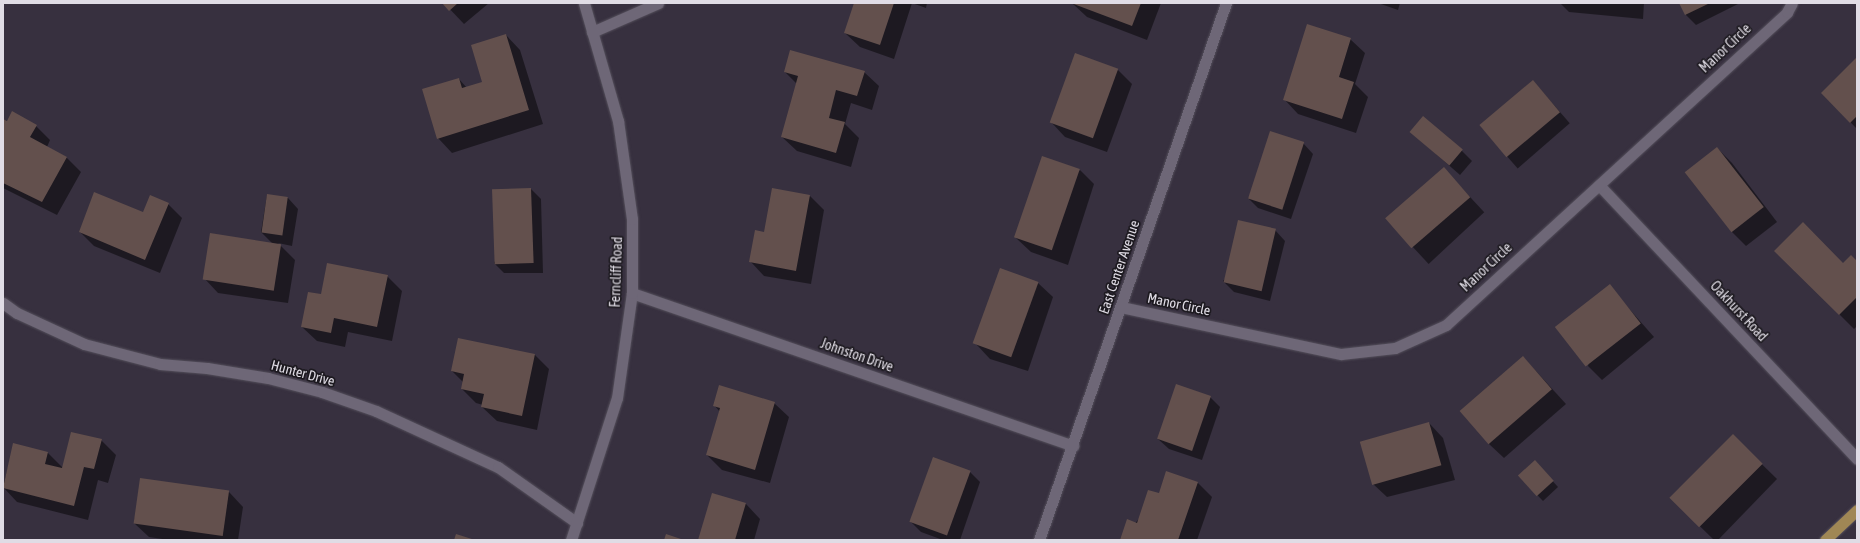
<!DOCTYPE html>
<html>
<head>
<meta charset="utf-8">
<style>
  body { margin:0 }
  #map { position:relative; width:1860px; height:543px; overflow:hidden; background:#37303f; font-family:"Asap Condensed",sans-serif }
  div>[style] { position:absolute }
  .shadow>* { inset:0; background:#0007; transform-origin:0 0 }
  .building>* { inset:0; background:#63504d; transform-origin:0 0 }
  .roads { filter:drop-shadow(0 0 1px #544f5b) drop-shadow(0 0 1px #544f5b) }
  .minor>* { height:11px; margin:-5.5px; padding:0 5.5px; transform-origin:5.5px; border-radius:5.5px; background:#6e6777 }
  .tertiary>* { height:11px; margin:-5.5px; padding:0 5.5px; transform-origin:5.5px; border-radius:5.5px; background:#6e6777 }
  .primary>* { height:11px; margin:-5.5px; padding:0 5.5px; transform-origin:5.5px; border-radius:5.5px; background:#a08755 }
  span { translate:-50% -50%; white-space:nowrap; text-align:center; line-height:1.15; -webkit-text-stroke:3.5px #1d1a20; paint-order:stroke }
  .street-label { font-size:14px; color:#e0dce5 }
  .frame { position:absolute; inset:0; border:4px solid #e0dce5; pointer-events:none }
</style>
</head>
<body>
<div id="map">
  <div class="shadow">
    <div style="clip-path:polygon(444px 3px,489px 3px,464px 24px)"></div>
    <div style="clip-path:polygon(855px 3px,927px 3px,926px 8px,912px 3px,894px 59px,860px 47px,845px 33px)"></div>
    <div style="clip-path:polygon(1072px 3px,1161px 3px,1147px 40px,1087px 17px)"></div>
    <div style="clip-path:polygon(1378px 3px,1400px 3px,1398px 10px)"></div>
    <div style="clip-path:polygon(1560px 3px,1644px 3px,1643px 19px,1569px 12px)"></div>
    <div style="clip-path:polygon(1680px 3px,1740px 3px,1696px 25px,1686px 15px)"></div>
    <div style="clip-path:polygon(506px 35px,520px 50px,543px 124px,452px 153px,438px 138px,459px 79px,467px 88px,484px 83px)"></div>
    <div style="clip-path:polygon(1350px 39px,1365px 53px,1355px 84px,1368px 97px,1356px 133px,1298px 114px,1284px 99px)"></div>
    <div style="clip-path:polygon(1857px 59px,1857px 129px,1822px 93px)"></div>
    <div style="clip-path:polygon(1118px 70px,1132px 84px,1107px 152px,1065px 137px,1051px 122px)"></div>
    <div style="clip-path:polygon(785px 72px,864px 72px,879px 86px,872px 110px,851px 103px,845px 124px,859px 138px,851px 167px,797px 151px,782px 137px,797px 84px)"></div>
    <div style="left:1533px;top:81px;width:56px;height:69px;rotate:49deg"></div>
    <div style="clip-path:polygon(3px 120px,36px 126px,50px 140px,47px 147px,66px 157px,81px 172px,57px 215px,3px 188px)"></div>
    <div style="clip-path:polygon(1411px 132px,1462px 151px,1472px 161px,1460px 175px)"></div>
    <div style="clip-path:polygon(1303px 143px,1313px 154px,1291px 219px,1258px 208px,1248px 198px)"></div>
    <div style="clip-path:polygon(1717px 148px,1732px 163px,1777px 222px,1746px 246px,1732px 232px)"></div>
    <div style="left:1444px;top:169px;width:59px;height:76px;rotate:47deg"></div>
    <div style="clip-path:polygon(1080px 170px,1094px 184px,1068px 265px,1031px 252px,1016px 238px)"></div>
    <div style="clip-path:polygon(531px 189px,541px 199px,543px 273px,504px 273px,494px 263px)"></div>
    <div style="clip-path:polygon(267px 195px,288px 198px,298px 209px,292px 246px,278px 243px,295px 260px,288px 303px,218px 293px,204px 278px,273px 244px,261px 232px)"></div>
    <div style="clip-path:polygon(810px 196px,824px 210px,811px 284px,764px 276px,750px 261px,765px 233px)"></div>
    <div style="clip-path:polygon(168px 204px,182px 218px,160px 273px,94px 246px,80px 232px)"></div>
    <div style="clip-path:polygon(1275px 230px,1285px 241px,1270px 301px,1234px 292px,1223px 281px)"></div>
    <div style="clip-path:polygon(1776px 251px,1843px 264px,1857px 263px,1857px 326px,1854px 329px)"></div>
    <div style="clip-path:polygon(387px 276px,402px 291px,392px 341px,348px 332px,345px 347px,317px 341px,302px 327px,322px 295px)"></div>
    <div style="clip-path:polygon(1038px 283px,1053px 297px,1028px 371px,990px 359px,976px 344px)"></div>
    <div style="clip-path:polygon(1609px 286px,1654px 337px,1602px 380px,1588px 366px)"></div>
    <div style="clip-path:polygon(459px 339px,535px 355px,549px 369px,537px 430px,497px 421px,482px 407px,483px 405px,476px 403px,462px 389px,463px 382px,452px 371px)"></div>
    <div style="clip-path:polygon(1523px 357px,1566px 404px,1504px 458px,1489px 444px)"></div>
    <div style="clip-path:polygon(1210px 397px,1220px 407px,1202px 460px,1169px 449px,1158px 439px)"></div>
    <div style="clip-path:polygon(774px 403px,789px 417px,770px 483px,722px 470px,707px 455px,720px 412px,714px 405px)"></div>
    <div style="clip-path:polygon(1429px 423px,1443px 438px,1455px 480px,1387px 497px,1372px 483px)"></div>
    <div style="clip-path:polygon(1733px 436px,1777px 479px,1718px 540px,1714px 540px,1672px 499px)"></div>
    <div style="clip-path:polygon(101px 440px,116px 455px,108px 483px,98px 480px,88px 520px,17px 502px,3px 487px,14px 444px,48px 453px,63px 468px)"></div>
    <div style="clip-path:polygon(1540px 467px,1558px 487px,1543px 501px,1519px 476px)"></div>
    <div style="clip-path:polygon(970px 472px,980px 482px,960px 540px,943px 540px,921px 532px,911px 522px)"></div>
    <div style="clip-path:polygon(141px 479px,229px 492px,243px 507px,238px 540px,169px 540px,149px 537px,134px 523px)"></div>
    <div style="clip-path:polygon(1198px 483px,1212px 497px,1197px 540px,1121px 540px,1159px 495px)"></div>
    <div style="clip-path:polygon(713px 494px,746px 504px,760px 519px,754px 540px,699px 540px)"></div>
  </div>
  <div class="building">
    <div style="clip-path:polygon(442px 3px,458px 3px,449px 11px)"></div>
    <div style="clip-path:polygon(854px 3px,894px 3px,880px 45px,844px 33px)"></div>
    <div style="clip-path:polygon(1071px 3px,1141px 3px,1132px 26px)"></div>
    <div style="clip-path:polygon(1679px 3px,1710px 3px,1685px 15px)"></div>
    <div style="clip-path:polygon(1307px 24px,1351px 38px,1339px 77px,1354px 82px,1342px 119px,1283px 100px)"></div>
    <div style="clip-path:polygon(506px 34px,529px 110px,437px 139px,422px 89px,459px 78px,462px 88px,482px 82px,471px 45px)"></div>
    <div style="clip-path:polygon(790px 50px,865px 71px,857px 96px,836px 90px,829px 118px,845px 122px,836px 153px,781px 137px,798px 76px,784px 72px)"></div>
    <div style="left:1075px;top:53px;width:46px;height:74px;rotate:20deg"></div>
    <div style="clip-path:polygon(1857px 57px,1857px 116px,1850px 123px,1821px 93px)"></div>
    <div style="left:1533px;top:80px;width:42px;height:70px;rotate:50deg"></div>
    <div style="clip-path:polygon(12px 111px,37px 125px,30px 137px,67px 157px,42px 202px,3px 183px,3px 119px,7px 121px)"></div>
    <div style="left:1423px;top:116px;width:52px;height:21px;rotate:40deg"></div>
    <div style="left:1270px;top:131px;width:36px;height:71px;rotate:18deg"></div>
    <div style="left:1717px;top:147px;width:76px;height:41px;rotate:52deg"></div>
    <div style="left:1042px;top:156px;width:40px;height:86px;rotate:19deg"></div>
    <div style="left:1444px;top:167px;width:40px;height:78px;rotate:49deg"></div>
    <div style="left:531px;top:188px;width:75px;height:39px;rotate:88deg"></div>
    <div style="clip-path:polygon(772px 188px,810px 195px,796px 271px,749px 262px,755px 230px,764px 232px)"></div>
    <div style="clip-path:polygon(94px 192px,143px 212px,150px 195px,169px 203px,145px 260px,79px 232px)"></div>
    <div style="left:267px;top:194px;width:21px;height:39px;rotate:8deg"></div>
    <div style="left:1238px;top:220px;width:39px;height:64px;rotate:13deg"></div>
    <div style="clip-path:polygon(1803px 222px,1843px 263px,1851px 255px,1857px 261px,1857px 297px,1839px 315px,1774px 251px)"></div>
    <div style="left:210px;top:233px;width:72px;height:47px;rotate:9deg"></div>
    <div style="clip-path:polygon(327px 263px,388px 275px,377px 327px,334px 318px,331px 333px,301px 327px,308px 292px,321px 294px)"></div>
    <div style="left:1000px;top:268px;width:41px;height:80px;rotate:20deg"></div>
    <div style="left:1610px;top:284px;width:50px;height:70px;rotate:52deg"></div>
    <div style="clip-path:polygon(458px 338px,535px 354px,522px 416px,481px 407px,484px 394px,461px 389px,464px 374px,451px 371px)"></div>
    <div style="left:1523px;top:356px;width:44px;height:84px;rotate:49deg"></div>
    <div style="left:1176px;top:384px;width:37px;height:58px;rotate:19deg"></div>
    <div style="clip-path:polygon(719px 385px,775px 402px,755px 470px,706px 455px,720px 408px,713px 406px)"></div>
    <div style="left:1429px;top:422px;width:45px;height:72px;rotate:74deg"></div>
    <div style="clip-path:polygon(71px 432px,102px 439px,94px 469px,84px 467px,74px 506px,3px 488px,13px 443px,48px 452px,45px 464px,62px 468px)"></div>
    <div style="left:1733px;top:434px;width:42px;height:90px;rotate:45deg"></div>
    <div style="left:933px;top:457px;width:40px;height:69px;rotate:20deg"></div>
    <div style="left:1535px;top:460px;width:28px;height:23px;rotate:48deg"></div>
    <div style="clip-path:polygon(1166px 471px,1198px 482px,1178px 540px,1120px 540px,1127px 519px,1137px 523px,1148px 490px,1159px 493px)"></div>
    <div style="left:140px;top:478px;width:90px;height:46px;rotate:8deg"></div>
    <div style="clip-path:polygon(712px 493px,746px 503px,735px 540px,698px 540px)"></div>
    <div style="clip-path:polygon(456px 534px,475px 540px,454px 540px)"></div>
    <div style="clip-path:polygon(666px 534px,684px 540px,664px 540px)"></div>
  </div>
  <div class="roads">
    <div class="minor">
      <div style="left:592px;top:32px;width:72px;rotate:-23.7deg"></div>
      <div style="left:1599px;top:185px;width:376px;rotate:46.7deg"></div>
      <div style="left:632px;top:293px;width:467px;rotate:19.1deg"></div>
      <div style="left:3px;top:303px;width:17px;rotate:36deg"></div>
      <div style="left:17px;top:313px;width:74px;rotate:24.8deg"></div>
      <div style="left:84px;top:344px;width:79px;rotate:14.7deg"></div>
      <div style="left:160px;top:364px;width:47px;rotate:4.9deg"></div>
      <div style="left:207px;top:368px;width:62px;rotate:9.3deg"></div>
      <div style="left:268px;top:378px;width:56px;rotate:14.5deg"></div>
      <div style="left:322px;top:392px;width:57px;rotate:19.4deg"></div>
      <div style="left:376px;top:411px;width:134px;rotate:24.7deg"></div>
      <div style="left:498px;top:467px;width:97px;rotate:35.3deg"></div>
      <div style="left:1121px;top:307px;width:225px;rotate:12.1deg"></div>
      <div style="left:1341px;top:354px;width:54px;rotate:-6.3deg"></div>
      <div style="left:1395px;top:348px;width:56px;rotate:-24.3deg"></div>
      <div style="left:1446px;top:325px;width:463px;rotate:-42.5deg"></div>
      <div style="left:1787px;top:12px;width:10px;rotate:-61deg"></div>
      <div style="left:571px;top:540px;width:149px;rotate:-72.1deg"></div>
      <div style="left:617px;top:398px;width:106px;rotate:-81.9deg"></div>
      <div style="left:632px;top:293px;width:74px;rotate:-90deg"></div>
      <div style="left:632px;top:219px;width:99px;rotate:-98.1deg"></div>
      <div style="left:618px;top:121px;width:123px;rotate:-106.1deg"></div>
    </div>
    <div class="tertiary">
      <div style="left:1039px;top:540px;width:569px;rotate:-70.8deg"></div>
    </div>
    <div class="primary">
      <div style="left:1825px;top:540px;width:44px;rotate:-43.2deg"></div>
    </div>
  </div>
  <div class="street-label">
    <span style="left:1725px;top:48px;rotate:-43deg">Manor Circle</span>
    <span style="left:1119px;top:267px;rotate:-71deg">East Center Avenue</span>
    <span style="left:1486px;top:267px;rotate:-43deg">Manor Circle</span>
    <span style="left:616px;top:272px;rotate:-88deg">Ferncliff Road</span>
    <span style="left:1179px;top:304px;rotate:12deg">Manor Circle</span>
    <span style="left:1739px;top:311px;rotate:47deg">Oakhurst Road</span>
    <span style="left:857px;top:355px;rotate:19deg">Johnston Drive</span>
    <span style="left:303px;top:373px;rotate:15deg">Hunter Drive</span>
  </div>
  <div class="frame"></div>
</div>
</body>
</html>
